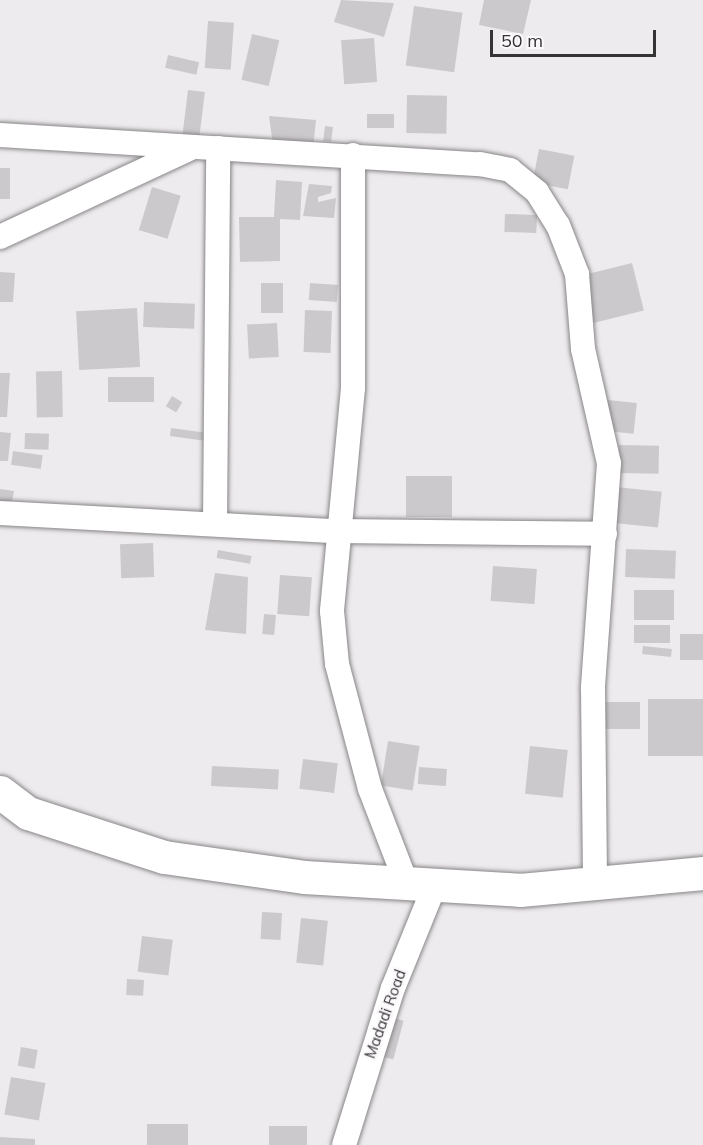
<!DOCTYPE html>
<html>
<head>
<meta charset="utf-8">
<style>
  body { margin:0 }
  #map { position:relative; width:703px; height:1145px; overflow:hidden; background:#eeebee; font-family:Mulish,sans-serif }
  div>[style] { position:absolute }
  .building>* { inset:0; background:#ccc9cc; transform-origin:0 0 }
  .roads { filter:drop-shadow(0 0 2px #888688) drop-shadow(0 0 2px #888688) }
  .street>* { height:24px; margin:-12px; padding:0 12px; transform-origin:12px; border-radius:12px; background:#fff }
  .secondary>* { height:33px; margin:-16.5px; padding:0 16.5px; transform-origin:16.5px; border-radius:16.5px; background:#fff }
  span { translate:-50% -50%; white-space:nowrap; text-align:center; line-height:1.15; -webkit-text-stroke:5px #fbf9fb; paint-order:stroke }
  .street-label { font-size:15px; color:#353435 }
  .scale { position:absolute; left:490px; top:30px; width:166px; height:27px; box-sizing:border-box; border:3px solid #353435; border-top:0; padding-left:8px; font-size:18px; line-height:21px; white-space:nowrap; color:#353435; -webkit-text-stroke:4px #fbf9fb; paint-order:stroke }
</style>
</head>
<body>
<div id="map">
  <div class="building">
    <div style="clip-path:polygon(341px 0,394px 3px,384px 37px,334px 22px)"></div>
    <div style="clip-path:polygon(484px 0,531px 0,523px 34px,479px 25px)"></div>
    <div style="left:414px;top:6px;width:49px;height:60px;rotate:8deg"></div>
    <div style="left:208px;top:21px;width:26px;height:47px;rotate:4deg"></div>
    <div style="left:252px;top:34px;width:28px;height:47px;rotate:13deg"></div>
    <div style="left:374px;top:38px;width:44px;height:33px;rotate:86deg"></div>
    <div style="left:168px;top:55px;width:32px;height:13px;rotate:13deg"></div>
    <div style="left:188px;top:90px;width:17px;height:47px;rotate:7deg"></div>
    <div style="left:407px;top:95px;width:40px;height:38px;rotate:1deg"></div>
    <div style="left:367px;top:114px;width:27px;height:14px"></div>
    <div style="clip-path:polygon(269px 116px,316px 120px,313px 149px,273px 145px)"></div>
    <div style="left:325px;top:126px;width:8px;height:15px;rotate:7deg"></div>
    <div style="left:539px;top:149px;width:36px;height:34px;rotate:11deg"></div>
    <div style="left:0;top:168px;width:10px;height:31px"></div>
    <div style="clip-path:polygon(276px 180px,302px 182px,300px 220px,280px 219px,280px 261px,240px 262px,239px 217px,274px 217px)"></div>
    <div style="clip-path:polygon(309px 184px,332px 186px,331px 193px,318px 197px,318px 202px,336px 198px,334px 218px,303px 216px)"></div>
    <div style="left:152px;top:187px;width:30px;height:45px;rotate:17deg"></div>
    <div style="left:505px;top:214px;width:32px;height:18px;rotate:2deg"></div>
    <div style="left:632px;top:263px;width:49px;height:52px;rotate:76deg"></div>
    <div style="clip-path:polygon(0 272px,15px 273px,13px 302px,0 302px)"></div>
    <div style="left:261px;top:283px;width:22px;height:30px"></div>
    <div style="left:310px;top:283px;width:28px;height:17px;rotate:4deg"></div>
    <div style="left:144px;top:302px;width:51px;height:25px;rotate:2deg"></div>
    <div style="left:137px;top:308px;width:59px;height:61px;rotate:87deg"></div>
    <div style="left:305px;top:310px;width:27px;height:42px;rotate:2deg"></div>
    <div style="left:277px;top:323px;width:34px;height:30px;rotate:87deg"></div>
    <div style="left:62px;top:371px;width:46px;height:26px;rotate:89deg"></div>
    <div style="clip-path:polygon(0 373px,10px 373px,7px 417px,0 417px)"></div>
    <div style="left:154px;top:377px;width:25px;height:46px;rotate:90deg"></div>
    <div style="left:172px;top:396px;width:12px;height:12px;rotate:31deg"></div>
    <div style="left:608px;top:400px;width:29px;height:31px;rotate:6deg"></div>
    <div style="left:171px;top:428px;width:35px;height:8px;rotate:8deg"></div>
    <div style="clip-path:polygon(0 432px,11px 433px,8px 461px,0 461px)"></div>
    <div style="left:25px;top:433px;width:24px;height:16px;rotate:2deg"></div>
    <div style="left:619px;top:445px;width:40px;height:28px;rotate:1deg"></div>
    <div style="left:13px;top:451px;width:30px;height:14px;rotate:8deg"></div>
    <div style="left:406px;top:476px;width:46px;height:41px"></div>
    <div style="left:616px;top:487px;width:46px;height:36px;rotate:6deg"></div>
    <div style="clip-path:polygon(0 489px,14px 491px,11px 506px,0 504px)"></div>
    <div style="left:153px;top:543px;width:34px;height:33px;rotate:88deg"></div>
    <div style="left:626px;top:549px;width:50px;height:28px;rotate:2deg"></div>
    <div style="left:218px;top:550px;width:34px;height:8px;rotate:10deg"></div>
    <div style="left:493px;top:566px;width:44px;height:35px;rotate:4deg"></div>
    <div style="clip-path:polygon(215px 573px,248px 577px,246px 634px,205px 630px)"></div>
    <div style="left:280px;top:575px;width:32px;height:39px;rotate:4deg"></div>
    <div style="left:634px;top:590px;width:40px;height:30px"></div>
    <div style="left:264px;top:614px;width:12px;height:20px;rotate:5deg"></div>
    <div style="left:634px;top:625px;width:36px;height:18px"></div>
    <div style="left:680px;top:634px;width:23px;height:26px"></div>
    <div style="left:643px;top:646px;width:29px;height:8px;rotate:6deg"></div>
    <div style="left:648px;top:699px;width:55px;height:57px"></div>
    <div style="left:640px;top:702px;width:27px;height:38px;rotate:90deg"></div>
    <div style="left:388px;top:741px;width:32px;height:45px;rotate:9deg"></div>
    <div style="left:530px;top:746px;width:38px;height:48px;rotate:6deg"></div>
    <div style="left:303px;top:759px;width:35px;height:30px;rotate:7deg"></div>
    <div style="left:212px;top:766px;width:67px;height:20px;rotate:3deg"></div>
    <div style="left:419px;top:767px;width:28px;height:17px;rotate:4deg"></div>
    <div style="left:262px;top:912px;width:20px;height:27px;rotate:3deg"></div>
    <div style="left:301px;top:918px;width:27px;height:45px;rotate:6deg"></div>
    <div style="left:142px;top:936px;width:31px;height:36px;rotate:7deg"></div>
    <div style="left:127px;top:979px;width:17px;height:16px;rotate:3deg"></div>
    <div style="left:393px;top:1018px;width:11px;height:40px;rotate:15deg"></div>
    <div style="left:21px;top:1047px;width:17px;height:19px;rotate:10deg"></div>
    <div style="left:11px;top:1077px;width:35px;height:38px;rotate:10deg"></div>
    <div style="left:147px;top:1124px;width:41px;height:21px"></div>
    <div style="left:307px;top:1126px;width:19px;height:38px;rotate:90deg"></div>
    <div style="clip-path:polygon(0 1137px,35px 1139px,35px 1145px,0 1145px)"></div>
  </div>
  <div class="roads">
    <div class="street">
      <div style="left:0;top:135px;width:481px;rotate:3.5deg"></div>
      <div style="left:480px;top:164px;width:31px;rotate:11deg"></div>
      <div style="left:510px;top:170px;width:35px;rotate:39deg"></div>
      <div style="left:537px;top:192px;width:39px;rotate:58deg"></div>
      <div style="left:558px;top:225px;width:53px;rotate:68.8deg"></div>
      <div style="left:577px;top:274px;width:75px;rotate:85.4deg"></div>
      <div style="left:583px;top:349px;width:117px;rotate:77.2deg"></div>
      <div style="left:609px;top:463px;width:226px;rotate:94.1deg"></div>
      <div style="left:593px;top:688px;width:195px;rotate:89.4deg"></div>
      <div style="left:353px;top:155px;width:233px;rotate:90deg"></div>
      <div style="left:353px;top:388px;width:224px;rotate:95.4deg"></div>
      <div style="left:332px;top:611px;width:53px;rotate:84.6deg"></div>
      <div style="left:337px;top:664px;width:129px;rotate:75.2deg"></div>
      <div style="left:370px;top:789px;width:103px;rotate:68.9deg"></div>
      <div style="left:0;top:237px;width:211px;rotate:-25deg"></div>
      <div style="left:0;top:513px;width:336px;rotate:3.1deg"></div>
      <div style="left:336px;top:531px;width:269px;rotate:0.6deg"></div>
      <div style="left:215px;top:523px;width:375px;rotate:-89.5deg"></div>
      <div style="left:344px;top:1145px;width:164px;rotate:-72.7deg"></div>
      <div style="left:393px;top:988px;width:109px;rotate:-67.9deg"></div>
    </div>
    <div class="secondary">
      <div style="left:0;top:792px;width:35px;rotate:37deg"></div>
      <div style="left:28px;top:813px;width:143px;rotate:17.9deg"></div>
      <div style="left:164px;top:857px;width:141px;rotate:8.1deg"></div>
      <div style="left:304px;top:877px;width:216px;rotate:3.4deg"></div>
      <div style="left:520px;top:890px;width:184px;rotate:-5.3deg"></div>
    </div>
  </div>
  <div class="street-label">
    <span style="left:385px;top:1014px;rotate:-70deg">Madadi Road</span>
  </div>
  <div class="scale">50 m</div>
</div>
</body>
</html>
